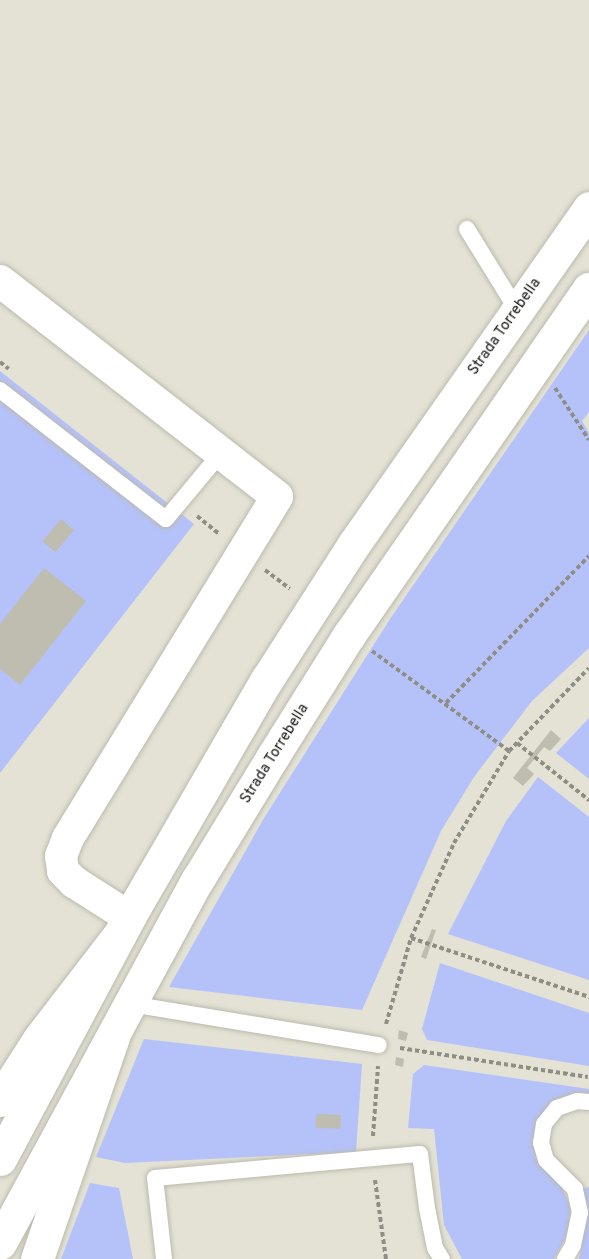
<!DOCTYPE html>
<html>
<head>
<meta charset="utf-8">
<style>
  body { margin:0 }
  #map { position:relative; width:589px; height:1259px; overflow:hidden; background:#e3e2d4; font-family:Overpass,sans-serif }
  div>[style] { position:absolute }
  .green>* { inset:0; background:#b5c2fa }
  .building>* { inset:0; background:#bebdaf; transform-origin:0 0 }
  .path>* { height:4px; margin-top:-2px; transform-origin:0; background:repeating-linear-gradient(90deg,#8f8e84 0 4.5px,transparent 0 7.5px) }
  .roads { filter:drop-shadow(0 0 2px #bbbaad) drop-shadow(0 0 2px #bbbaad) }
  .service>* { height:16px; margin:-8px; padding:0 8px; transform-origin:8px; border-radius:8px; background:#fff }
  .minor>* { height:32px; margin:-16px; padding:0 16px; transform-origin:16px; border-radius:16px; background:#fff }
  .secondary>* { height:33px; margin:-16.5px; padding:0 16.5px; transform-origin:16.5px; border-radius:16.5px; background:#fff }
  .trunk>* { height:33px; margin:-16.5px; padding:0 16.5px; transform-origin:16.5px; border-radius:16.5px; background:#fff }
  span { translate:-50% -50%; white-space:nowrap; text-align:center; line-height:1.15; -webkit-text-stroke:6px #fff; paint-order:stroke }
  .street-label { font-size:15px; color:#161611 }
</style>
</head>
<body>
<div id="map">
  <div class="green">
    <div style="clip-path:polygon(589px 330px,589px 412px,582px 421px,589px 433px,589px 648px,532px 701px,474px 777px,441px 831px,362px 1010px,169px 987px,264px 818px,390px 619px)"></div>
    <div style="clip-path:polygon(0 371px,194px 524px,0 773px)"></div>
    <div style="clip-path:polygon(589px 718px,589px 779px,556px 753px)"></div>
    <div style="clip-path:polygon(538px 777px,589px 817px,589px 980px,448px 934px,506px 821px)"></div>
    <div style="clip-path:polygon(440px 963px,589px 1013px,589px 1066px,427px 1040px,422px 1029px)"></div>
    <div style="clip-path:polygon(144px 1039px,362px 1064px,356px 1152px,125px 1163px,96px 1157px)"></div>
    <div style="clip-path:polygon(424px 1065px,589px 1089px,589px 1096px,537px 1131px,571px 1208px,567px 1236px,554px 1259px,462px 1259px,444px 1225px,434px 1129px,408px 1128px,413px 1074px)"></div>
    <div style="clip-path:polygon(90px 1183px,119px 1188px,133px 1259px,61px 1259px)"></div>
    <div style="clip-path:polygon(589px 1187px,589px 1259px,579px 1259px,585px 1225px,582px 1189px)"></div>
  </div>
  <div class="building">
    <div style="left:61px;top:519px;width:17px;height:29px;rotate:40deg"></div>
    <div style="clip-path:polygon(44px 568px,86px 601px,20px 685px,0 669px,0 624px)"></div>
    <div style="clip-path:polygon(551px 730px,561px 739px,550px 751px,544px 747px,527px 768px,534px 774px,523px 786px,513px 778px)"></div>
    <div style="clip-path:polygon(432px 929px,436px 930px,426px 959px,421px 957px)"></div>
    <div style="clip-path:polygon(399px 1030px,408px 1033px,406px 1041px,398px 1039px)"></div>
    <div style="clip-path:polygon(396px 1057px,404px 1059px,403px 1067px,395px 1065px)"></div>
    <div style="left:316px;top:1114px;width:25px;height:14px;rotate:2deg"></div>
  </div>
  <div class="path">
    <div style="left:0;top:362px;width:11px;rotate:38deg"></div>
    <div style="left:555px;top:388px;width:62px;rotate:56.8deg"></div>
    <div style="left:197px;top:516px;width:28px;rotate:39deg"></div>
    <div style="left:265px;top:570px;width:31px;rotate:37deg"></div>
    <div style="left:372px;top:651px;width:170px;rotate:36.1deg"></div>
    <div style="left:446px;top:703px;width:205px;rotate:-45.8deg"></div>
    <div style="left:517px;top:743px;width:92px;rotate:38.4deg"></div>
    <div style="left:411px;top:938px;width:188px;rotate:18.3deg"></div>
    <div style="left:386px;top:1024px;width:90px;rotate:-73.8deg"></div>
    <div style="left:411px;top:938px;width:104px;rotate:-65.6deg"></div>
    <div style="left:454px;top:843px;width:107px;rotate:-59.1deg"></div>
    <div style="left:509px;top:751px;width:115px;rotate:-46.1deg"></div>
    <div style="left:400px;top:1048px;width:190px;rotate:8.8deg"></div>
    <div style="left:373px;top:1136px;width:70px;rotate:-85.9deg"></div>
    <div style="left:375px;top:1180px;width:80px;rotate:82.1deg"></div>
  </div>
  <div class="roads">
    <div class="service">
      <div style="left:467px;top:229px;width:95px;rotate:58.3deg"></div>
      <div style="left:0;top:390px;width:210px;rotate:37.9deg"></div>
      <div style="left:166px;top:519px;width:86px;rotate:-50.2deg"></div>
      <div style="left:130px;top:1004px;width:252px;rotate:9.4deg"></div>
      <div style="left:164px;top:1259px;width:81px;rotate:-96.3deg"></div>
      <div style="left:155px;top:1178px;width:266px;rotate:-5.2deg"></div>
      <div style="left:420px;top:1154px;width:54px;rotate:82.6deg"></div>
      <div style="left:427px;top:1208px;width:41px;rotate:78.7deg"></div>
      <div style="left:435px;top:1248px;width:13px;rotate:58deg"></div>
      <div style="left:565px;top:1259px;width:16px;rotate:-60deg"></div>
      <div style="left:573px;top:1245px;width:33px;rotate:-78deg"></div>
      <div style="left:580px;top:1213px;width:25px;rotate:-102deg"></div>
      <div style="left:575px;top:1189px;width:41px;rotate:-135deg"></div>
      <div style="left:546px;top:1160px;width:18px;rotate:-106deg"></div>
      <div style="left:541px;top:1143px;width:19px;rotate:-81deg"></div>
      <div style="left:544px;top:1124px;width:21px;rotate:-51deg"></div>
      <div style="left:557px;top:1108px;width:21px;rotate:-19deg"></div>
      <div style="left:577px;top:1101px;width:12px;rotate:5deg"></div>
    </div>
    <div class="minor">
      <div style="left:0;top:281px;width:351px;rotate:37.9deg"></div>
      <div style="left:277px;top:497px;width:400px;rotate:121.5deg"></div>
      <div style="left:68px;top:838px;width:19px;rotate:111deg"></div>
      <div style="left:61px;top:856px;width:15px;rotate:82deg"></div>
      <div style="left:63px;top:871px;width:16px;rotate:45deg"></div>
      <div style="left:74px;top:882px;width:65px;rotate:32.5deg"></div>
    </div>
    <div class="secondary">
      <div style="left:0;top:1159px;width:274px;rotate:-61.9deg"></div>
      <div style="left:129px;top:917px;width:273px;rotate:-59.9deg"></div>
      <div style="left:266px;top:681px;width:163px;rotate:-57.3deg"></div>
      <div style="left:354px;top:544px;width:410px;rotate:-55deg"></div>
      <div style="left:0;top:1243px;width:414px;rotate:-61.5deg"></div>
      <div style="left:198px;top:879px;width:144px;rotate:-58.6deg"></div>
      <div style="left:273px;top:756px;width:143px;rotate:-57.9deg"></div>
      <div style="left:349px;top:635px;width:421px;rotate:-55.3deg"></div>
    </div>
    <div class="trunk">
      <div style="left:0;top:1100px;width:72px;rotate:-57.4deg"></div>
      <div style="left:39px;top:1039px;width:133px;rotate:-52.4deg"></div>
      <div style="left:37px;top:1259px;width:235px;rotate:-71.1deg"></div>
    </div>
  </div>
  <div class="street-label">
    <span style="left:505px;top:327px;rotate:-55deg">Strada Torrebella</span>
    <span style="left:275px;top:754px;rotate:-58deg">Strada Torrebella</span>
  </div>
</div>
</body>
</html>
